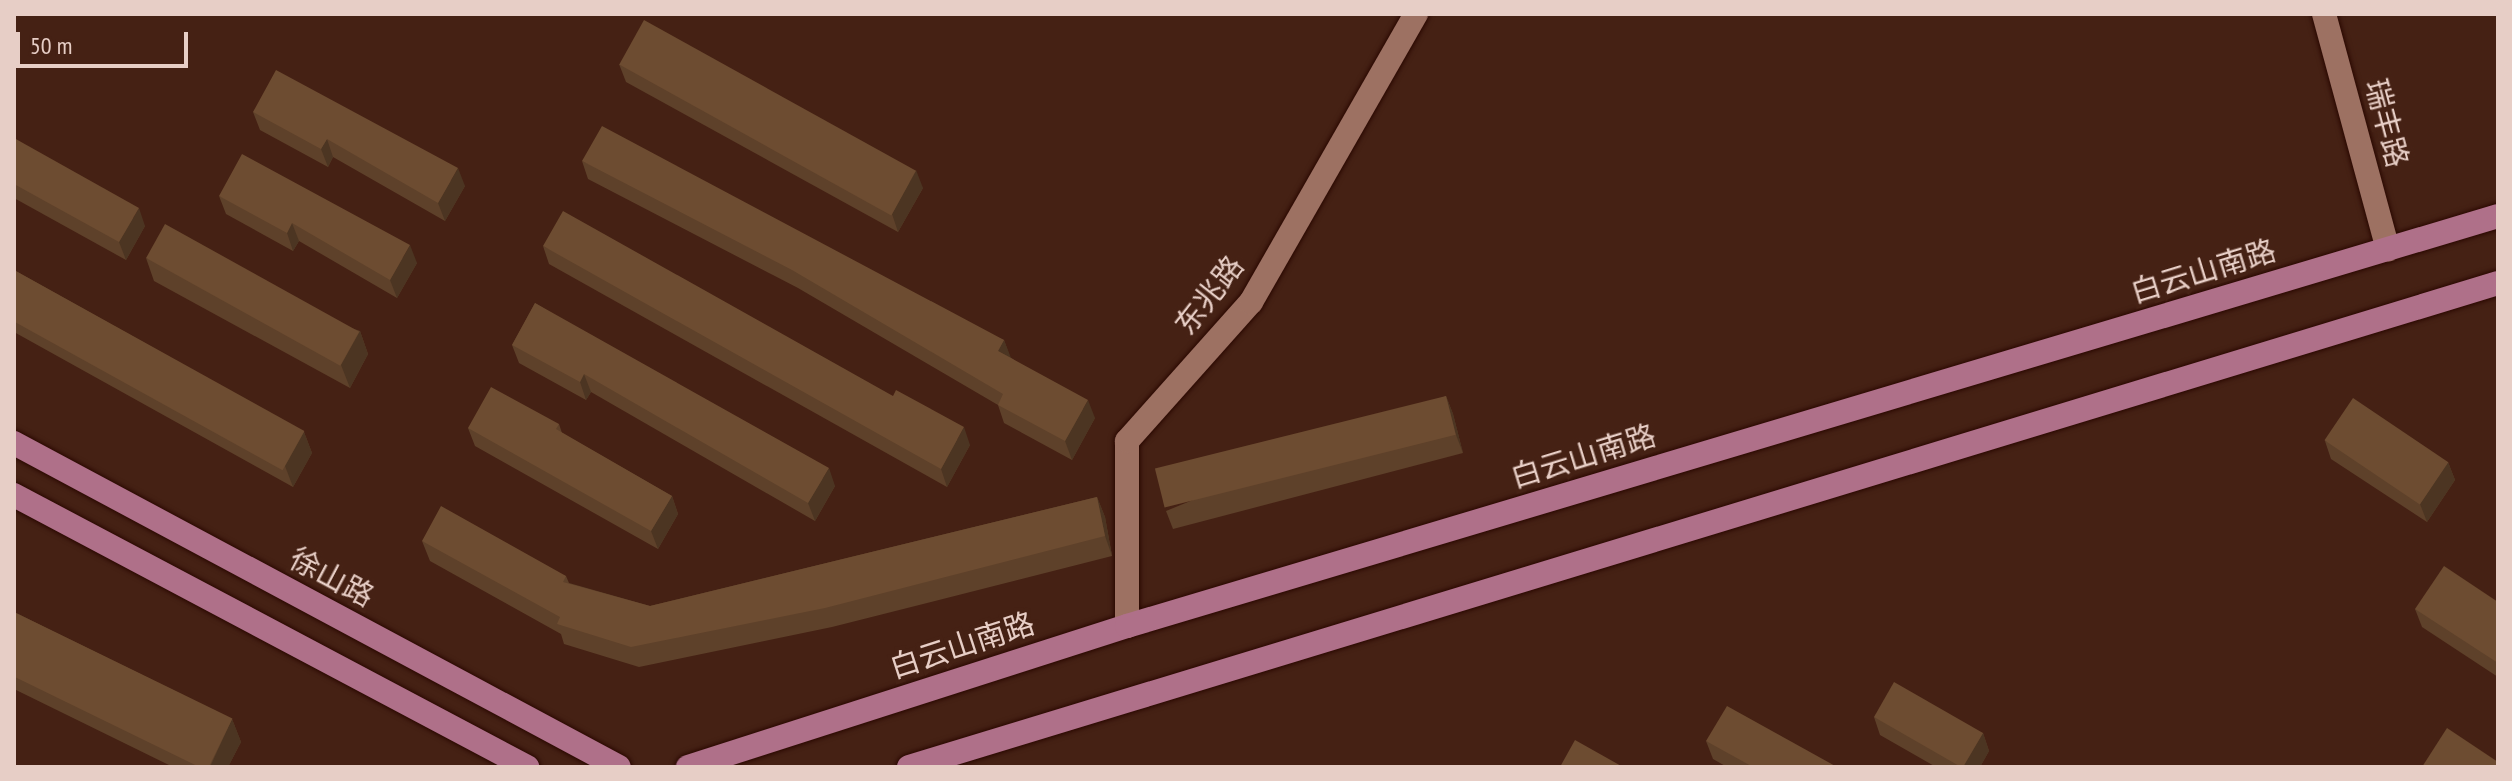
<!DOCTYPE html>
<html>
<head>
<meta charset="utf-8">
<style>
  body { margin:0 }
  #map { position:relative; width:2512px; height:781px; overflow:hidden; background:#452114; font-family:"PT Sans Narrow","Noto Sans SC",sans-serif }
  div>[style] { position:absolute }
  .roads { filter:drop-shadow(0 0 2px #2a0800) drop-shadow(0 0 2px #2a0800) }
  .minor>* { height:24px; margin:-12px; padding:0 12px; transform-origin:12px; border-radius:12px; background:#9d7162 }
  .major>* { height:24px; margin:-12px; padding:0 12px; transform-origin:12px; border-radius:12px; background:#af7089 }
  .wall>* { inset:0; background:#5e412a }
  .shaded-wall>* { inset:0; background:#4c3522 }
  .building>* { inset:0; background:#6d4c31; transform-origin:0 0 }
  span { translate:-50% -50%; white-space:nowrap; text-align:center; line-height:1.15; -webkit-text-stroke:8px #452114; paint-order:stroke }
  .street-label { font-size:30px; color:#e7cec6 }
  .frame { position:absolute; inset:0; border:16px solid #e7cec6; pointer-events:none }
  .scale { position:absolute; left:16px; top:32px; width:172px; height:36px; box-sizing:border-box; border:4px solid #e7cec6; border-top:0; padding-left:10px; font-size:24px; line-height:28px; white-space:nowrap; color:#e7cec6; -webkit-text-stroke:6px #452114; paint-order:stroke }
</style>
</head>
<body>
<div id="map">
  <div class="roads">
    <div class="minor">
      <div style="left:2324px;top:14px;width:244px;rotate:74.8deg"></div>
      <div style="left:1127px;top:626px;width:185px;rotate:-90deg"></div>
      <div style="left:1127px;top:441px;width:186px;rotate:-48.3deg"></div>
      <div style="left:1251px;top:302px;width:332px;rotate:-60.2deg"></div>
    </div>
    <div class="major">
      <div style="left:14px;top:443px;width:686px;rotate:28.17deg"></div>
      <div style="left:14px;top:495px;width:581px;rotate:27.93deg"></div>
      <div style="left:688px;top:767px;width:461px;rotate:-17.8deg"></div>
      <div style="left:1127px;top:626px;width:1431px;rotate:-16.65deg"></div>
      <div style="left:909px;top:767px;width:1661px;rotate:-16.94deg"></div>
    </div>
  </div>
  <div class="wall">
    <div style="clip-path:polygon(619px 64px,923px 188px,898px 232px,626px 82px)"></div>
    <div style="clip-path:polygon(253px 112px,465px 186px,445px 221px,333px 157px,328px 167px,260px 130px)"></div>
    <div style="clip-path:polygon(14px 138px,145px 226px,126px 260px,14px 198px)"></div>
    <div style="clip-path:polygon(582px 161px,1004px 340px,1010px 357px,1095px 418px,1072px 460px,1004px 423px,998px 405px,798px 288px,588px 179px)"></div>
    <div style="clip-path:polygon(219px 196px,417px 263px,397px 298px,299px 241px,293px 251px,226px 214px)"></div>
    <div style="clip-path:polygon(543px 246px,970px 445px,947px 487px,549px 264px)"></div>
    <div style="clip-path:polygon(146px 258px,360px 331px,368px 354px,350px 388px,154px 281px)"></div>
    <div style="clip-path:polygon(14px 270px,304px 432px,312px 453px,293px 487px,14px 332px)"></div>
    <div style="clip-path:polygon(535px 303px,835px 486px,815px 521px,591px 392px,586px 400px,519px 363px,512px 345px)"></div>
    <div style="clip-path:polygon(1446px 396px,1453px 414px,1463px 453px,1173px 529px,1166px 511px)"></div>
    <div style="clip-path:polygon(559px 424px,562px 433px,672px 496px,678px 514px,658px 549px,475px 446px,468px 428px)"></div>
    <div style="clip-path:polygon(2325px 441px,2448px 462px,2455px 480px,2427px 522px,2331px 459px)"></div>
    <div style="clip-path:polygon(1097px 497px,1105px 517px,1112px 556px,832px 627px,639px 667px,564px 644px,561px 634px,430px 561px,422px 541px,566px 576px,569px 583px,650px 606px)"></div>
    <div style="clip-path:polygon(2498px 602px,2498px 677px,2422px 627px,2415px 609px)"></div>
    <div style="clip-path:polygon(14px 612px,232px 719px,241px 742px,228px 767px,173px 767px,14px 689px)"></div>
    <div style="clip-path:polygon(1874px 717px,1983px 733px,1989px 751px,1980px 767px,1936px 767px,1880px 735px)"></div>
    <div style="clip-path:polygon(1706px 741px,1837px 767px,1727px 767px,1713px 759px)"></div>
  </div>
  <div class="shaded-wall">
    <div style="clip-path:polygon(327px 139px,333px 157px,328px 167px,321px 149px)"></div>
    <div style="clip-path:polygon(458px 168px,465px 186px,445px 221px,438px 203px)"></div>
    <div style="clip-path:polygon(916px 170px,923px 188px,898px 232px,892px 214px)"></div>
    <div style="clip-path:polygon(139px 208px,145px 226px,126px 260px,119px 242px)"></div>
    <div style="clip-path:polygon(292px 223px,299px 241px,293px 251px,287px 233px)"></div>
    <div style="clip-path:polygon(410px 245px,417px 263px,397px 298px,390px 280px)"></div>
    <div style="clip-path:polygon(360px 331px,368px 354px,350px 388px,341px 365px)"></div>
    <div style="clip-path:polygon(1004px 340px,1011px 358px,998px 351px)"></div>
    <div style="clip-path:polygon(584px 374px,591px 392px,586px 400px,580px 382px)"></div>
    <div style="clip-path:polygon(1446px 396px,1453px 414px,1463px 453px,1456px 435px)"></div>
    <div style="clip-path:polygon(1088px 400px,1095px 418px,1072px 460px,1065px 441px)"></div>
    <div style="clip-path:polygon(964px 427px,970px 445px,947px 487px,941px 469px)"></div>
    <div style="clip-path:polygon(304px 432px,312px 453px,293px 487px,285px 466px)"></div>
    <div style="clip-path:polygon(2448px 462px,2455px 480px,2427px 522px,2420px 504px)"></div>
    <div style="clip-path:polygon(829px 468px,835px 486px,815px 521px,808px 503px)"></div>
    <div style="clip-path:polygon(672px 496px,678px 514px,658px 549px,651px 531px)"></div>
    <div style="clip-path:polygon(1097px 497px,1105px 517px,1112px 556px,1105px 536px)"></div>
    <div style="clip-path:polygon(232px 719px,241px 742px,228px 767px,210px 767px)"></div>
    <div style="clip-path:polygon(1983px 733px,1989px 751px,1980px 767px,1963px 767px)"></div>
  </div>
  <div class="building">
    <div style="left:644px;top:20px;width:311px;height:51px;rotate:29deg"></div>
    <div style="clip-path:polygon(276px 70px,458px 168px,438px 203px,327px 139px,321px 149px,253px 112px)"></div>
    <div style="clip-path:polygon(602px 126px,1004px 340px,998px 351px,1088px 400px,1065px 441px,998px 405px,1003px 394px,792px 270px,582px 161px)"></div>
    <div style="clip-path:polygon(14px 138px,139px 208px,119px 242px,14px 184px)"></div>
    <div style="clip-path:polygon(242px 154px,410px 245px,390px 280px,292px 223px,287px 233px,219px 196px)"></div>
    <div style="clip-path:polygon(563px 211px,893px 396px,896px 390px,964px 427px,941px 469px,543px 246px)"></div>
    <div style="left:165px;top:224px;width:222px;height:39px;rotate:29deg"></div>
    <div style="left:14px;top:270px;width:332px;height:45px;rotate:29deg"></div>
    <div style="clip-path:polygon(535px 303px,829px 468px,808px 503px,584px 374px,580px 382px,512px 345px)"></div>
    <div style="clip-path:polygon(491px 387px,559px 424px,556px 429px,672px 496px,651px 531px,468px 428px)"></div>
    <div style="left:1446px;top:396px;width:40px;height:300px;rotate:76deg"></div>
    <div style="left:2353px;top:398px;width:115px;height:51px;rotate:34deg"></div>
    <div style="clip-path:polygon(1097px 497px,1105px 536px,825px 608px,631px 647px,557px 624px,560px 617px,422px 541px,441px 506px,566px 576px,563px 582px,650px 606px)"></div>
    <div style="clip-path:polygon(2444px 566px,2498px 602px,2498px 663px,2415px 609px)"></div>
    <div style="left:14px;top:612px;width:243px;height:58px;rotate:26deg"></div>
    <div style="clip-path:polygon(1894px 682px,1983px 733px,1963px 767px,1961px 767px,1874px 717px)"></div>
    <div style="clip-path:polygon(1727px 706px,1837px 767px,1753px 767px,1706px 741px)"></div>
    <div style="clip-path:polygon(2447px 728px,2498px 762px,2498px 767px,2422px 767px)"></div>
    <div style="clip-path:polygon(1575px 740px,1623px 767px,1560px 767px)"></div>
  </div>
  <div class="street-label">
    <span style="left:2387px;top:123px;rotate:75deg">瑞丰路</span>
    <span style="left:2203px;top:271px;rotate:-17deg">白云山南路</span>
    <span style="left:1209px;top:295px;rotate:-52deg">东兆路</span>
    <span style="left:1583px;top:456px;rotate:-17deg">白云山南路</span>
    <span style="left:332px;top:577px;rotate:28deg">徐山路</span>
    <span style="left:962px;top:645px;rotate:-18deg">白云山南路</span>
  </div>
  <div class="frame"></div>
  <div class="scale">50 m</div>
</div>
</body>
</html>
